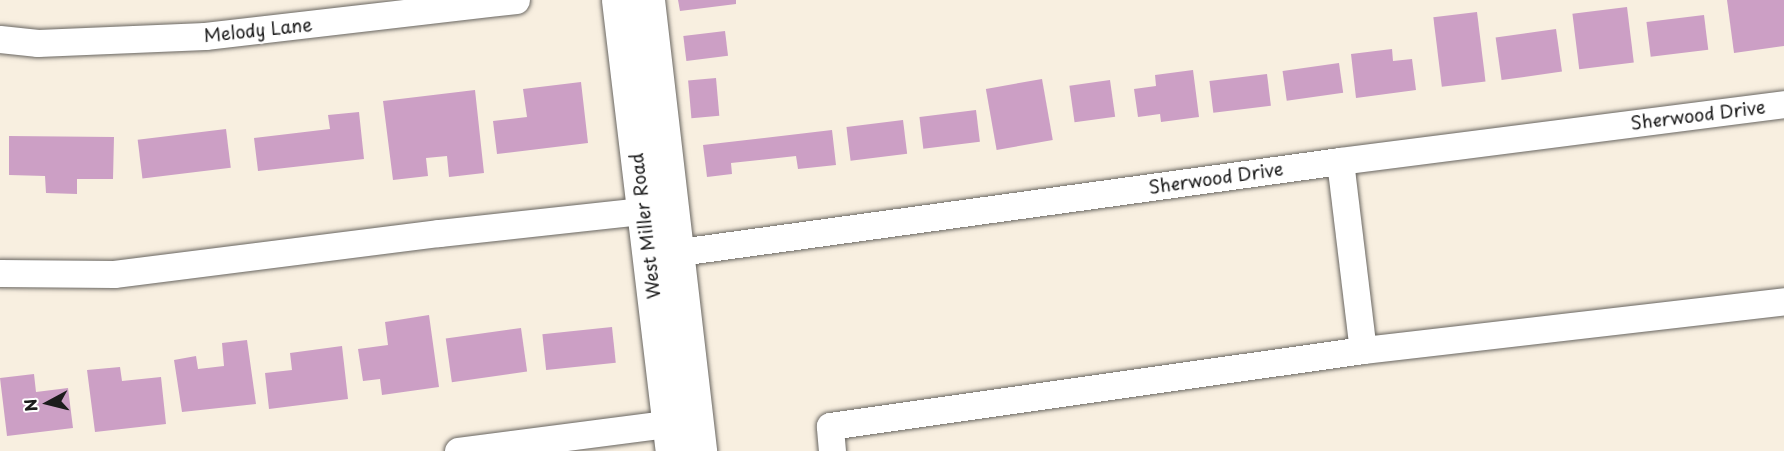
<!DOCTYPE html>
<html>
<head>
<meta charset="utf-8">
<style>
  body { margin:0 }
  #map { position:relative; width:1784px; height:451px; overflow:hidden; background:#f8efe0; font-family:"Playpen Sans",sans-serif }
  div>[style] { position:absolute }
  .building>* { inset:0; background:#cc9fc5; transform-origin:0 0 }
  .roads { filter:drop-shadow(0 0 2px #696661) drop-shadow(0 0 2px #696661) }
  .minor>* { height:27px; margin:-13.5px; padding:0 13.5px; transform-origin:13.5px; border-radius:13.5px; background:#fff }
  .major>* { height:33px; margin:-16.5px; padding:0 16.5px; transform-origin:16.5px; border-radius:16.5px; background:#fff }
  span { translate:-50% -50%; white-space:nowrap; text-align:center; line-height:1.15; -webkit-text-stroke:4.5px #fff; paint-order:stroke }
  .street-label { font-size:18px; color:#1c1c1c }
  .north { position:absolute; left:18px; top:373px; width:60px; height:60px; -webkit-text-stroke:4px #fff; paint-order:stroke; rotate:263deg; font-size:16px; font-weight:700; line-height:24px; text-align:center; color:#1c1c1c }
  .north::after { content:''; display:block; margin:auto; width:21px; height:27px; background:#1c1c1c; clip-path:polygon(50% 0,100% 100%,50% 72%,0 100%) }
</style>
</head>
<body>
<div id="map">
  <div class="building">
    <div style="clip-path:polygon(678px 0,736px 0,736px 4px,680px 11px)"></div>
    <div style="clip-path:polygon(1727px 0,1784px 0,1784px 46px,1734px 53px)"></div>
    <div style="left:1627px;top:7px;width:56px;height:55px;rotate:83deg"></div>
    <div style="left:1477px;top:12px;width:70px;height:44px;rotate:83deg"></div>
    <div style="left:1704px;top:15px;width:35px;height:58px;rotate:83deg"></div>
    <div style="left:1556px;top:29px;width:43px;height:61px;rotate:82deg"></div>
    <div style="left:725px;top:31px;width:25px;height:42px;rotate:83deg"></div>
    <div style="clip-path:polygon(1392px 49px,1393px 61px,1412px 59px,1416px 90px,1356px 98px,1351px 54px)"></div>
    <div style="left:1339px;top:63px;width:30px;height:57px;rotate:82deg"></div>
    <div style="clip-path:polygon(1193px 70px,1199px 117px,1161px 122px,1160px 114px,1138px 117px,1134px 89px,1156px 86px,1155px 75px)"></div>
    <div style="left:1267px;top:74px;width:32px;height:58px;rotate:83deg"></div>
    <div style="left:716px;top:78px;width:38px;height:28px;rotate:85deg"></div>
    <div style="left:1042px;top:79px;width:62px;height:57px;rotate:80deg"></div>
    <div style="left:1110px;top:80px;width:37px;height:41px;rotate:82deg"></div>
    <div style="clip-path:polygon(581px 82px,588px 143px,497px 154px,493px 121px,527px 117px,523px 89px)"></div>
    <div style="clip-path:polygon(475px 90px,484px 173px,449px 177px,447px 156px,426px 158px,428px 176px,393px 180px,383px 101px)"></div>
    <div style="left:976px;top:110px;width:32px;height:57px;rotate:83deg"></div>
    <div style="clip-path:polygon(359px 112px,364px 159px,258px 171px,254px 138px,330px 129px,328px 115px)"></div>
    <div style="left:903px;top:120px;width:34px;height:57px;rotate:83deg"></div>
    <div style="left:226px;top:129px;width:39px;height:89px;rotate:83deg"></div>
    <div style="clip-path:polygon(832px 130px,836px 165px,798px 169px,796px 156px,731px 163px,732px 174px,707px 177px,703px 145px)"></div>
    <div style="clip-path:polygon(9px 136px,114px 137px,113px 179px,77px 179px,77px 194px,46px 193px,45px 176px,9px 175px)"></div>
    <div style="clip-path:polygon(429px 315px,439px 387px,382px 395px,380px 379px,363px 381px,358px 349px,388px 345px,385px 322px)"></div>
    <div style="left:612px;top:327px;width:36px;height:70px;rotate:84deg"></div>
    <div style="left:521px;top:328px;width:44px;height:76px;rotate:82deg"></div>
    <div style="clip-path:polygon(247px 340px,256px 404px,182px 412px,174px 360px,196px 356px,198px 369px,224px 366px,222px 343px)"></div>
    <div style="clip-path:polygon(342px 346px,348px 399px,269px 409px,265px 373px,292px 370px,290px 353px)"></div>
    <div style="clip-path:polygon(120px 367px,122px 381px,161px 377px,166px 424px,95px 432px,87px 370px)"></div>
    <div style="clip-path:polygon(34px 374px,36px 392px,68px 388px,73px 428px,7px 436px,0 378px)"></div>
  </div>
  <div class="roads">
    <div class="minor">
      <div style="left:0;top:39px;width:38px;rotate:6deg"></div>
      <div style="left:38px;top:43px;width:167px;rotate:-2.4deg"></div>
      <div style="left:205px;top:36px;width:313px;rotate:-6.6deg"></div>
      <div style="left:1340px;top:161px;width:190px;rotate:83.1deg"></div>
      <div style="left:658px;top:255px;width:688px;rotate:-7.85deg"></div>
      <div style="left:1340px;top:161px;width:448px;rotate:-7.3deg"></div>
      <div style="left:0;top:273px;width:114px;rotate:0.5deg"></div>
      <div style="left:114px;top:274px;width:328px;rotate:-7.2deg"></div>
      <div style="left:439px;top:233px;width:205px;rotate:-6.2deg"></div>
      <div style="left:458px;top:451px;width:233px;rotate:-7.4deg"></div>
      <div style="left:832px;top:451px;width:25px;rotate:-95deg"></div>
      <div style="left:830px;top:426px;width:538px;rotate:-8.12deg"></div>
      <div style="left:1363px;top:350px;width:424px;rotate:-6.6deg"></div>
    </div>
    <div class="major">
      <div style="left:618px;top:0;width:454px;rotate:83.2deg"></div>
      <div style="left:648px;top:0;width:454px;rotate:83.4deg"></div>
    </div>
  </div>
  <div class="street-label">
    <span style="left:258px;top:30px;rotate:-6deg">Melody Lane</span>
    <span style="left:1698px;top:115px;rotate:-7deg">Sherwood Drive</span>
    <span style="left:1216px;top:178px;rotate:-8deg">Sherwood Drive</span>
    <span style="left:645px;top:226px;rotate:-97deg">West Miller Road</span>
  </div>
  <div class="north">N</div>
</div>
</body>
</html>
